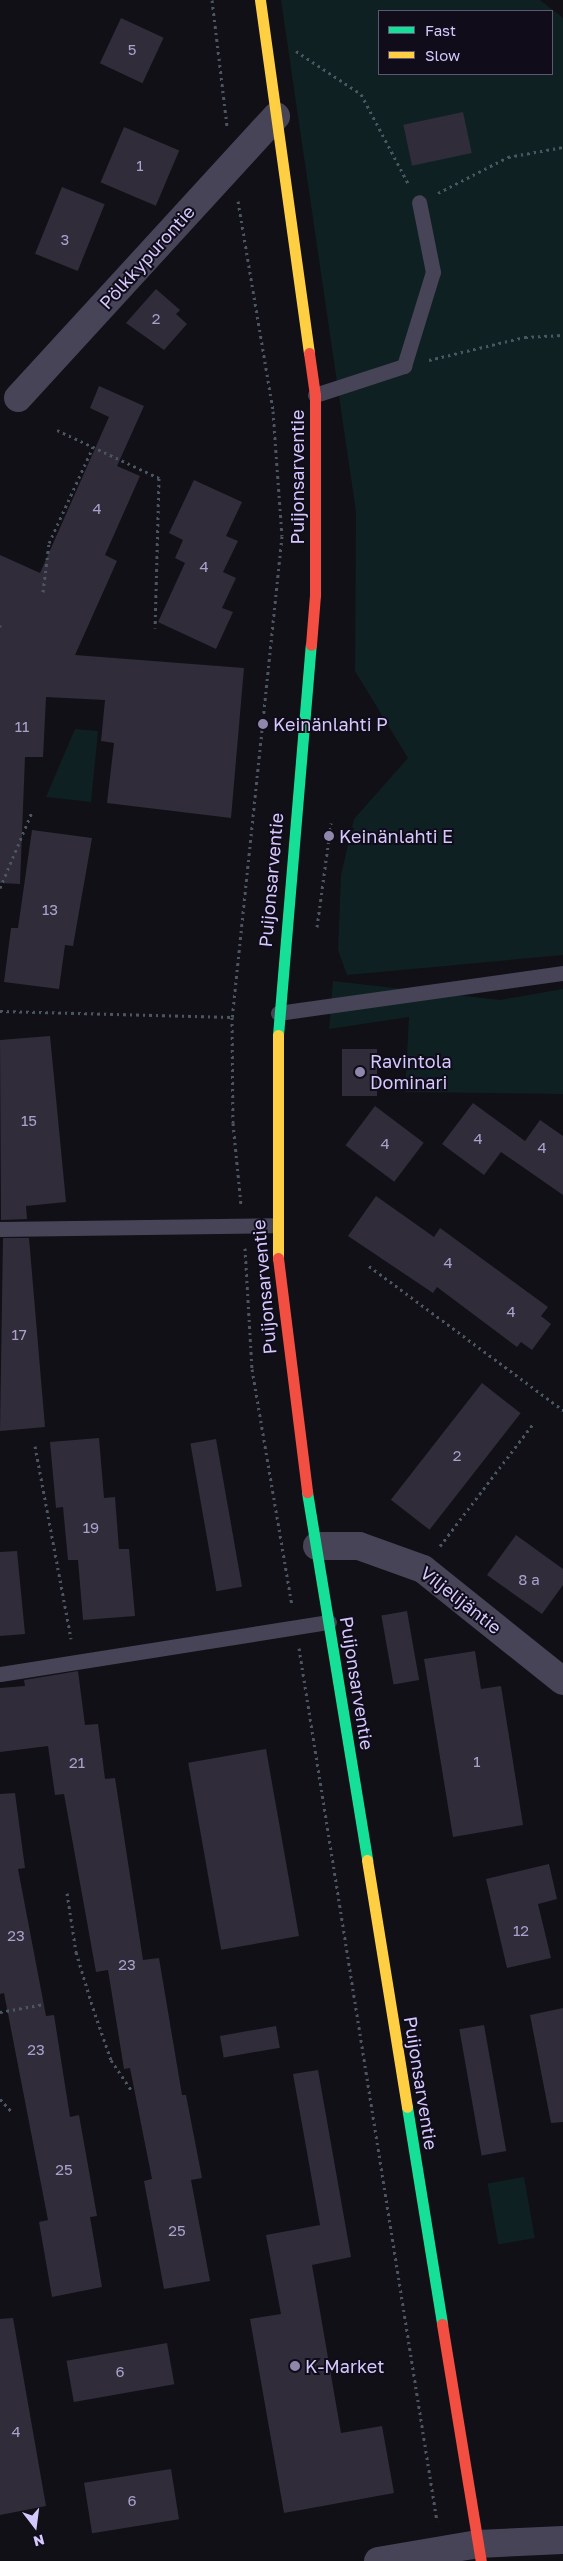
<!DOCTYPE html>
<html>
<head>
<meta charset="utf-8">
<style>
  body { margin:0 }
  #map { position:relative; width:563px; height:2561px; overflow:hidden; background:#111016; font-family:"Golos Text",sans-serif }
  div>[style] { position:absolute }
  .green>* { inset:0; background:#0f2022; transform-origin:0 0 }
  .building>* { inset:0; background:#302c3a; transform-origin:0 0 }
  .path>* { height:3px; margin-top:-1.5px; transform-origin:0; background:repeating-linear-gradient(90deg,#4b5663 0 2.5px,transparent 0 6.5px) }
  .lane>* { height:15px; margin:-7.5px; padding:0 7.5px; transform-origin:7.5px; border-radius:7.5px; background:#474457 }
  .street>* { height:28px; margin:-14px; padding:0 14px; transform-origin:14px; border-radius:14px; background:#474457 }
  .fast>* { height:11px; margin:-5.5px; padding:0 5.5px; transform-origin:5.5px; border-radius:5.5px; background:#16e098 }
  .slow>* { height:11px; margin:-5.5px; padding:0 5.5px; transform-origin:5.5px; border-radius:5.5px; background:#ffcf43 }
  .jam>* { height:11px; margin:-5.5px; padding:0 5.5px; transform-origin:5.5px; border-radius:5.5px; background:#f24e42 }
  .dots>* { width:14px; height:14px; translate:-50% -50%; box-sizing:border-box; border:2px solid #100c1a; border-radius:50% }
  span { translate:-50% -50%; white-space:nowrap; text-align:center; line-height:1.15; -webkit-text-stroke:4px #100c1a; paint-order:stroke }
  .number-label { font-size:15px; color:#aba1cc }
  .number-label span { -webkit-text-stroke-width:0 }
  .street-label { font-size:18px; color:#d4c8fc }
  .poi-label { font-size:18px; color:#d4c8fc }
  .left { translate:0 -50%; text-align:left }
  .legend { position:absolute; left:378px; top:10px; width:175px; height:65px; box-sizing:border-box; background:#100c1a; border:1px solid #5e5774; margin:0; padding:6px 9px; list-style:none; font-size:15px; color:#d4c8fc }
  .legend li { display:flex; align-items:center; gap:10px; height:25px }
  .legend b { width:25px; border:1px solid #5e5774 }
  .north { position:absolute; left:10px; top:2501px; width:50px; height:50px; -webkit-text-stroke:4px #100c1a; paint-order:stroke; rotate:165deg; font-size:14px; font-weight:700; line-height:20px; text-align:center; color:#d4c8fc }
  .north::after { content:''; display:block; margin:auto; width:18px; height:22px; background:#d4c8fc; clip-path:polygon(50% 0,100% 100%,50% 72%,0 100%) }
</style>
</head>
<body>
<div id="map">
  <div class="green">
    <div style="clip-path:polygon(evenodd,281px 0,540px 0,563px 18px,563px 955px,347px 975px,338px 950px,341px 875px,354px 819px,408px 758px,355px 671px,356px 512px,281px 0,379px 11px,552px 11px,552px 74px,379px 74px,379px 11px)"></div>
    <div style="clip-path:polygon(75px 729px,98px 731px,91px 802px,46px 797px)"></div>
    <div style="clip-path:polygon(333px 981px,500px 1000px,563px 989px,563px 1094px,405px 1092px,409px 1017px,329px 1029px)"></div>
    <div style="left:524px;top:2177px;width:62px;height:37px;rotate:80deg"></div>
  </div>
  <div class="building">
    <div style="left:121px;top:18px;width:47px;height:50px;rotate:25deg"></div>
    <div style="left:463px;top:112px;width:42px;height:61px;rotate:78deg"></div>
    <div style="left:124px;top:127px;width:60px;height:60px;rotate:23deg"></div>
    <div style="left:62px;top:187px;width:46px;height:72px;rotate:22deg"></div>
    <div style="clip-path:polygon(156px 289px,180px 310px,176px 314px,187px 324px,164px 350px,126px 323px)"></div>
    <div style="clip-path:polygon(99px 386px,144px 406px,117px 466px,140px 476px,105px 555px,117px 561px,75px 655px,244px 668px,231px 818px,107px 803px,114px 743px,101px 741px,105px 700px,46px 697px,43px 757px,25px 757px,20px 884px,0 883px,0 555px,40px 573px,109px 417px,90px 408px)"></div>
    <div style="clip-path:polygon(194px 480px,242px 502px,226px 536px,238px 541px,223px 572px,236px 578px,222px 608px,233px 612px,216px 649px,158px 622px,185px 563px,175px 558px,183px 540px,169px 533px)"></div>
    <div style="clip-path:polygon(32px 830px,92px 838px,73px 946px,65px 945px,59px 989px,4px 982px,11px 928px,18px 928px)"></div>
    <div style="clip-path:polygon(50px 1036px,66px 1202px,26px 1206px,27px 1219px,1px 1220px,0 1040px)"></div>
    <div style="left:342px;top:1049px;width:35px;height:47px"></div>
    <div style="clip-path:polygon(473px 1103px,525px 1141px,540px 1120px,563px 1136px,563px 1195px,501px 1152px,484px 1175px,442px 1144px)"></div>
    <div style="left:375px;top:1106px;width:61px;height:49px;rotate:37deg"></div>
    <div style="clip-path:polygon(376px 1196px,434px 1237px,440px 1228px,548px 1307px,541px 1316px,551px 1324px,532px 1350px,521px 1342px,517px 1347px,437px 1287px,433px 1293px,348px 1236px)"></div>
    <div style="clip-path:polygon(3px 1238px,29px 1238px,45px 1427px,0 1431px)"></div>
    <div style="left:482px;top:1383px;width:49px;height:148px;rotate:38deg"></div>
    <div style="clip-path:polygon(99px 1438px,104px 1498px,115px 1497px,119px 1549px,129px 1549px,135px 1616px,83px 1620px,78px 1560px,68px 1560px,63px 1507px,56px 1508px,50px 1442px)"></div>
    <div style="left:216px;top:1439px;width:150px;height:26px;rotate:80deg"></div>
    <div style="clip-path:polygon(516px 1535px,563px 1569px,563px 1585px,542px 1614px,487px 1575px)"></div>
    <div style="clip-path:polygon(17px 1551px,25px 1634px,0 1636px,0 1552px)"></div>
    <div style="left:407px;top:1611px;width:70px;height:26px;rotate:80deg"></div>
    <div style="clip-path:polygon(475px 1651px,481px 1689px,501px 1686px,523px 1825px,453px 1837px,424px 1659px)"></div>
    <div style="clip-path:polygon(78px 1671px,85px 1725px,98px 1724px,105px 1779px,115px 1778px,143px 1960px,159px 1958px,182px 2095px,186px 2095px,202px 2178px,191px 2180px,210px 2281px,164px 2289px,144px 2181px,152px 2179px,130px 2068px,124px 2069px,108px 1970px,96px 1972px,64px 1794px,55px 1795px,48px 1746px,0 1752px,0 1688px,25px 1686px,24px 1680px)"></div>
    <div style="left:266px;top:1749px;width:190px;height:79px;rotate:80deg"></div>
    <div style="clip-path:polygon(15px 1793px,25px 1868px,18px 1869px,46px 2016px,54px 2015px,70px 2117px,79px 2115px,97px 2216px,90px 2217px,102px 2287px,52px 2297px,39px 2222px,48px 2220px,4px 1993px,0 1994px,0 1794px)"></div>
    <div style="clip-path:polygon(549px 1864px,557px 1899px,538px 1904px,551px 1958px,507px 1968px,486px 1879px)"></div>
    <div style="clip-path:polygon(563px 2008px,563px 2122px,551px 2123px,530px 2015px)"></div>
    <div style="left:484px;top:2025px;width:128px;height:25px;rotate:80deg"></div>
    <div style="left:276px;top:2026px;width:22px;height:57px;rotate:80deg"></div>
    <div style="clip-path:polygon(318px 2070px,351px 2257px,312px 2265px,341px 2433px,382px 2426px,394px 2493px,284px 2513px,250px 2319px,281px 2314px,266px 2235px,320px 2225px,293px 2074px)"></div>
    <div style="clip-path:polygon(13px 2318px,46px 2506px,0 2515px,0 2319px)"></div>
    <div style="left:167px;top:2343px;width:42px;height:102px;rotate:80deg"></div>
    <div style="left:171px;top:2469px;width:51px;height:88px;rotate:81deg"></div>
  </div>
  <div class="path">
    <div style="left:212px;top:0;width:127px;rotate:83.2deg"></div>
    <div style="left:296px;top:51px;width:78px;rotate:33.5deg"></div>
    <div style="left:361px;top:94px;width:101px;rotate:62.2deg"></div>
    <div style="left:438px;top:193px;width:79px;rotate:-27.2deg"></div>
    <div style="left:508px;top:157px;width:56px;rotate:-10.3deg"></div>
    <div style="left:238px;top:201px;width:213px;rotate:80.5deg"></div>
    <div style="left:273px;top:411px;width:125px;rotate:85.9deg"></div>
    <div style="left:282px;top:536px;width:484px;rotate:95.9deg"></div>
    <div style="left:232px;top:1017px;width:106px;rotate:89.5deg"></div>
    <div style="left:233px;top:1123px;width:81px;rotate:84.4deg"></div>
    <div style="left:429px;top:360px;width:99px;rotate:-13.5deg"></div>
    <div style="left:525px;top:337px;width:38px;rotate:-3deg"></div>
    <div style="left:57px;top:430px;width:113px;rotate:25.2deg"></div>
    <div style="left:159px;top:478px;width:150px;rotate:91.5deg"></div>
    <div style="left:43px;top:592px;width:49px;rotate:-83deg"></div>
    <div style="left:49px;top:543px;width:106px;rotate:-65.4deg"></div>
    <div style="left:0;top:627px;width:2px;rotate:-90deg"></div>
    <div style="left:0;top:888px;width:82px;rotate:-67.2deg"></div>
    <div style="left:317px;top:927px;width:105px;rotate:-82.3deg"></div>
    <div style="left:0;top:1011px;width:232px;rotate:1.5deg"></div>
    <div style="left:245px;top:1248px;width:121px;rotate:86.7deg"></div>
    <div style="left:252px;top:1369px;width:239px;rotate:80.4deg"></div>
    <div style="left:369px;top:1266px;width:242px;rotate:36.6deg"></div>
    <div style="left:35px;top:1446px;width:196px;rotate:79.4deg"></div>
    <div style="left:440px;top:1546px;width:153px;rotate:-52.7deg"></div>
    <div style="left:299px;top:1648px;width:884px;rotate:81.02deg"></div>
    <div style="left:67px;top:1893px;width:60px;rotate:81.3deg"></div>
    <div style="left:76px;top:1952px;width:59px;rotate:73.1deg"></div>
    <div style="left:93px;top:2008px;width:55px;rotate:70.9deg"></div>
    <div style="left:111px;top:2060px;width:36px;rotate:56deg"></div>
    <div style="left:0;top:2012px;width:45px;rotate:-10.3deg"></div>
    <div style="left:0;top:2099px;width:16px;rotate:47deg"></div>
  </div>
  <div class="lane">
    <div style="left:315px;top:395px;width:94px;rotate:-18deg"></div>
    <div style="left:404px;top:366px;width:98px;rotate:-72.9deg"></div>
    <div style="left:433px;top:272px;width:71px;rotate:-101.3deg"></div>
    <div style="left:278px;top:1013px;width:288px;rotate:-8deg"></div>
    <div style="left:0;top:1229px;width:275px;rotate:-0.8deg"></div>
    <div style="left:0;top:1674px;width:333px;rotate:-9deg"></div>
  </div>
  <div class="street">
    <div style="left:18px;top:398px;width:382px;rotate:-47.5deg"></div>
    <div style="left:317px;top:1546px;width:42px"></div>
    <div style="left:359px;top:1546px;width:68px;rotate:19.8deg"></div>
    <div style="left:423px;top:1569px;width:179px;rotate:38.7deg"></div>
    <div style="left:378px;top:2561px;width:101px;rotate:-9.6deg"></div>
    <div style="left:478px;top:2544px;width:85px;rotate:-2.7deg"></div>
  </div>
  <div class="fast">
    <div style="left:278px;top:1035px;width:391px;rotate:-85.2deg"></div>
    <div style="left:307px;top:1492px;width:373px;rotate:80.7deg"></div>
    <div style="left:407px;top:2107px;width:220px;rotate:80.8deg"></div>
  </div>
  <div class="slow">
    <div style="left:260px;top:0;width:356px;rotate:82.1deg"></div>
    <div style="left:278px;top:1035px;width:223px;rotate:90deg"></div>
    <div style="left:367px;top:1860px;width:250px;rotate:80.8deg"></div>
  </div>
  <div class="jam">
    <div style="left:309px;top:353px;width:42px;rotate:81.9deg"></div>
    <div style="left:315px;top:395px;width:200px;rotate:90deg"></div>
    <div style="left:315px;top:595px;width:50px;rotate:94.6deg"></div>
    <div style="left:278px;top:1258px;width:236px;rotate:82.9deg"></div>
    <div style="left:442px;top:2324px;width:240px;rotate:80.7deg"></div>
  </div>
  <div class="dots">
    <div style="left:263px;top:724px;background:#9088ac"></div>
    <div style="left:329px;top:836px;background:#9088ac"></div>
    <div style="left:360px;top:1072px;background:#9088ac"></div>
    <div style="left:295px;top:2366px;background:#9088ac"></div>
  </div>
  <div class="number-label">
    <span style="left:132px;top:50px">5</span>
    <span style="left:140px;top:166px">1</span>
    <span style="left:65px;top:240px">3</span>
    <span style="left:156px;top:319px">2</span>
    <span style="left:97px;top:509px">4</span>
    <span style="left:204px;top:567px">4</span>
    <span style="left:22px;top:727px">11</span>
    <span style="left:50px;top:910px">13</span>
    <span style="left:29px;top:1121px">15</span>
    <span style="left:478px;top:1139px">4</span>
    <span style="left:385px;top:1144px">4</span>
    <span style="left:542px;top:1148px">4</span>
    <span style="left:448px;top:1263px">4</span>
    <span style="left:511px;top:1312px">4</span>
    <span style="left:19px;top:1335px">17</span>
    <span style="left:457px;top:1456px">2</span>
    <span style="left:91px;top:1528px">19</span>
    <span style="left:529px;top:1580px">8 a</span>
    <span style="left:477px;top:1762px">1</span>
    <span style="left:77px;top:1763px">21</span>
    <span style="left:521px;top:1931px">12</span>
    <span style="left:16px;top:1936px">23</span>
    <span style="left:127px;top:1965px">23</span>
    <span style="left:36px;top:2050px">23</span>
    <span style="left:64px;top:2170px">25</span>
    <span style="left:177px;top:2231px">25</span>
    <span style="left:120px;top:2372px">6</span>
    <span style="left:16px;top:2432px">4</span>
    <span style="left:132px;top:2501px">6</span>
  </div>
  <div class="street-label">
    <span style="left:147px;top:257px;rotate:-48deg">Pölkkypurontie</span>
    <span style="left:297px;top:477px;rotate:-90deg">Puijonsarventie</span>
    <span style="left:271px;top:880px;rotate:-85deg">Puijonsarventie</span>
    <span style="left:264px;top:1287px;rotate:-95deg">Puijonsarventie</span>
    <span style="left:461px;top:1600px;rotate:38deg">Viljelijäntie</span>
    <span style="left:357px;top:1683px;rotate:81deg">Puijonsarventie</span>
    <span style="left:421px;top:2083px;rotate:81deg">Puijonsarventie</span>
  </div>
  <div class="poi-label">
    <span class="left" style="left:273px;top:724px">Keinänlahti P</span>
    <span class="left" style="left:339px;top:836px">Keinänlahti E</span>
    <span class="left" style="left:370px;top:1072px">Ravintola<br>Dominari</span>
    <span class="left" style="left:305px;top:2366px">K-Market</span>
  </div>
  <ul class="legend">
  <li><b style="height:6px;background:#16e098"></b>Fast</li>
  <li><b style="height:6px;background:#ffcf43"></b>Slow</li>
  </ul>
  <div class="north">N</div>
</div>
</body>
</html>
